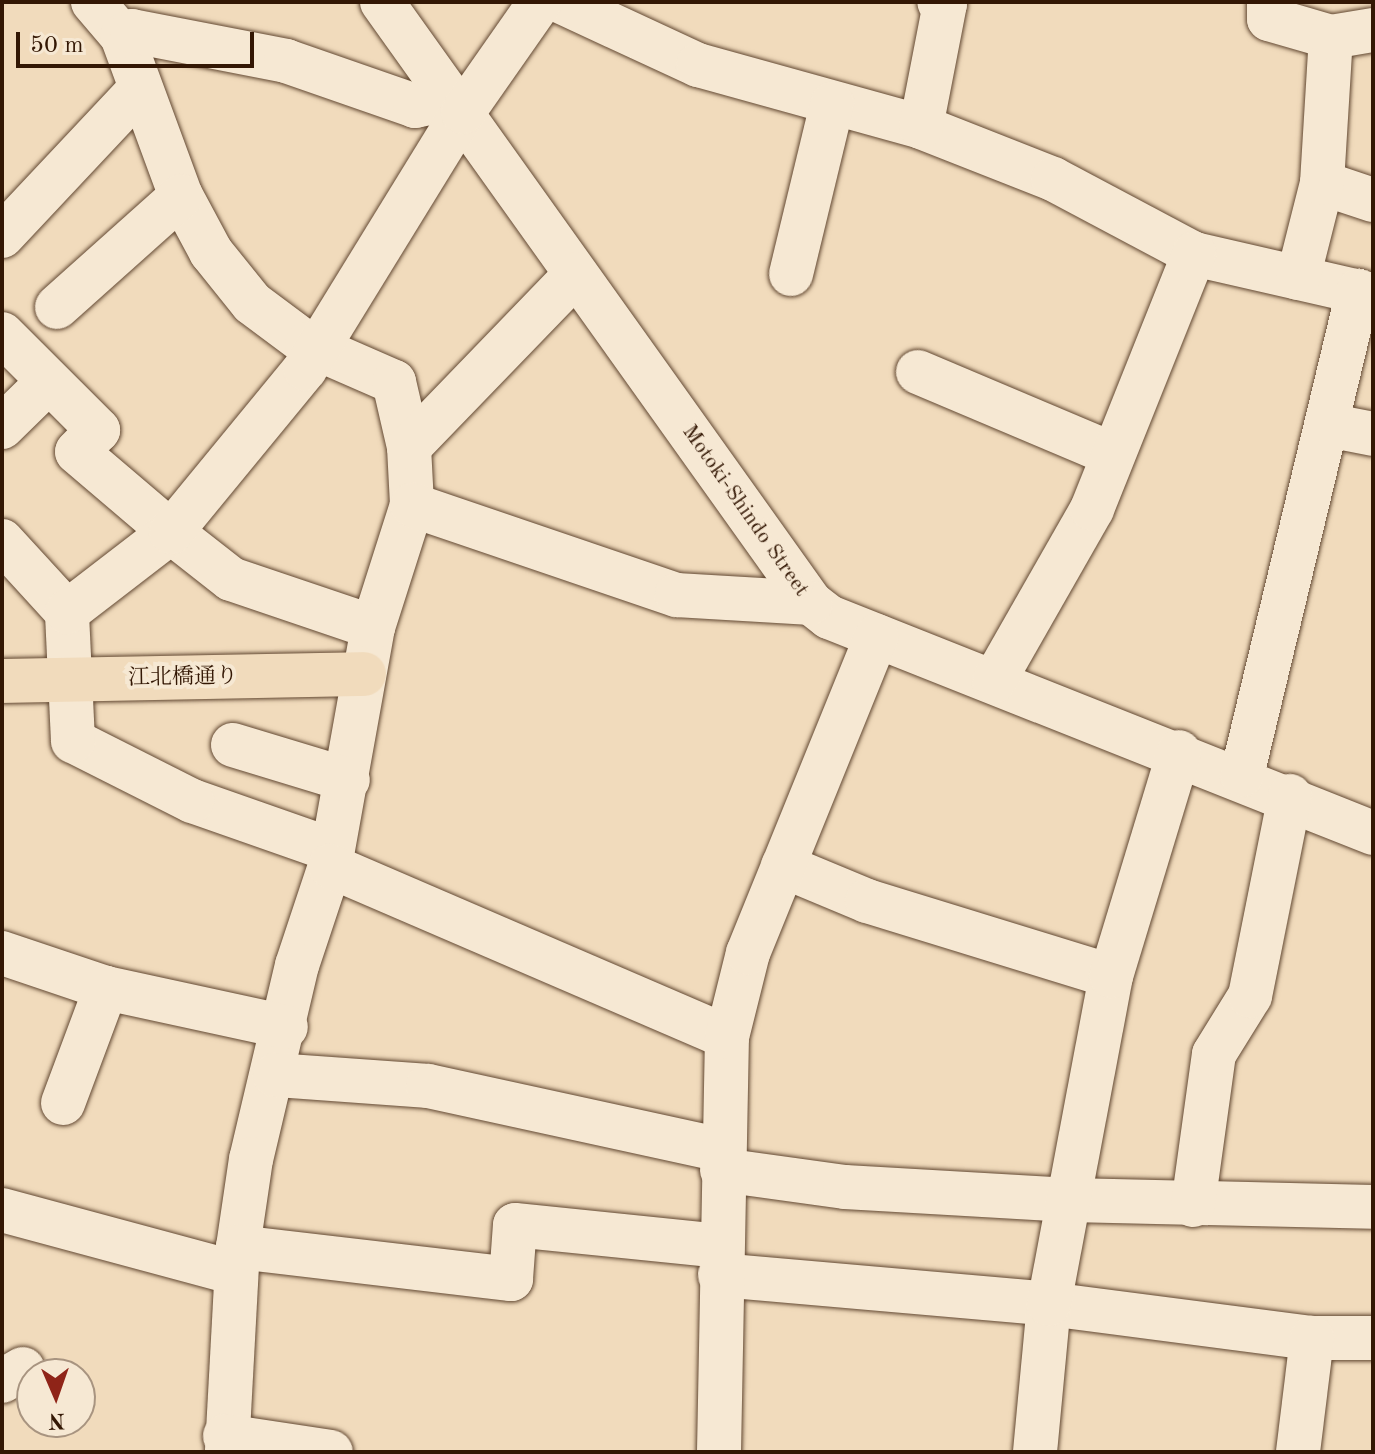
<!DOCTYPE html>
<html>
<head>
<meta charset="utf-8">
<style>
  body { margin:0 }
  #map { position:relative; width:1375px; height:1454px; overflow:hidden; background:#f1dbbc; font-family:"Old Standard TT","Noto Serif JP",serif }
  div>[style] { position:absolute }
  .roads { filter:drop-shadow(0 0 2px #624832) drop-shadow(0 0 2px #624832) }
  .minor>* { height:44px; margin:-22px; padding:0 22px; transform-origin:22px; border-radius:22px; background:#f6e8d3 }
  .major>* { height:44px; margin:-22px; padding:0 22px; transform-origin:22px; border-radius:22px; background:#f1dbbc }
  span { translate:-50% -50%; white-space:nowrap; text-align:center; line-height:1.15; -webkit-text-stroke:8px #f6e8d3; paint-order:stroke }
  .street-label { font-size:22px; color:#331704 }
  .frame { position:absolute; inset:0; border:4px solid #331704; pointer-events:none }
  .north { position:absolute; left:16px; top:1358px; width:80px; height:80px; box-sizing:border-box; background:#f6e8d3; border:2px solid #a89480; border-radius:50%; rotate:178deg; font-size:22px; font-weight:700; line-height:32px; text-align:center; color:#331704 }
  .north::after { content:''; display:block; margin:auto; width:28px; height:36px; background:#8f2418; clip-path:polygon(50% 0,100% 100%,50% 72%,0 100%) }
  .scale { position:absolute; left:16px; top:32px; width:238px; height:36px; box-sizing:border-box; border:4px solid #331704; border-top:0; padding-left:10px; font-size:24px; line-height:28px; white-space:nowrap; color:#331704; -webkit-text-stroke:6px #f6e8d3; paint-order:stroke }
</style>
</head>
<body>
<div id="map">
  <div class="roads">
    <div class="minor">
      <div style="left:93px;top:2px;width:45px;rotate:49.5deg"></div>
      <div style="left:122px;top:36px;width:171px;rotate:69.8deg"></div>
      <div style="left:181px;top:196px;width:64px;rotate:61.8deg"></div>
      <div style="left:211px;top:252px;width:65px;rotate:51.2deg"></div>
      <div style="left:252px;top:303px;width:69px;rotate:36.7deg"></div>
      <div style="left:307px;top:344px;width:95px;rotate:23.6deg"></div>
      <div style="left:394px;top:382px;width:67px;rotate:77deg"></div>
      <div style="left:409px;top:447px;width:58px;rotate:87deg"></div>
      <div style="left:412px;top:505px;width:128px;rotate:107.7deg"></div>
      <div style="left:373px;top:627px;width:243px;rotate:100.2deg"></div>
      <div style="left:330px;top:866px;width:104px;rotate:108.4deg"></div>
      <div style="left:297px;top:965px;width:199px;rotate:103.3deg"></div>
      <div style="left:251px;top:1159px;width:89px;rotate:98.4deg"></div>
      <div style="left:238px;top:1247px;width:205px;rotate:93.1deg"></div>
      <div style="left:382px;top:2px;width:738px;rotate:54.48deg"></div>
      <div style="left:811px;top:603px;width:23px;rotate:38deg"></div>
      <div style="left:829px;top:617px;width:585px;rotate:21.66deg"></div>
      <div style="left:562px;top:2px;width:150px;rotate:24.9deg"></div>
      <div style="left:698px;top:65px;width:231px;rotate:15.5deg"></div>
      <div style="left:921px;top:127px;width:142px;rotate:21.5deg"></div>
      <div style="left:1053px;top:179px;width:160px;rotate:28deg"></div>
      <div style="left:1194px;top:254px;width:184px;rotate:12.9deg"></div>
      <div style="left:1269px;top:2px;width:17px;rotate:90deg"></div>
      <div style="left:1269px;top:19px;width:65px;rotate:16.2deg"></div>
      <div style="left:122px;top:36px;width:11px;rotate:-27deg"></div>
      <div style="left:132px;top:31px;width:157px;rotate:11deg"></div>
      <div style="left:286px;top:61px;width:137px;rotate:19.2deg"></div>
      <div style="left:415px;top:106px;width:39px;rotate:-12deg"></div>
      <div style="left:921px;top:127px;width:125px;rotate:-79deg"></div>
      <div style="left:945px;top:4px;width:6px;rotate:-162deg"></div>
      <div style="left:1322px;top:183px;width:54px;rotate:18.4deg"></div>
      <div style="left:2px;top:236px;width:202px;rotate:-46.8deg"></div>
      <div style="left:791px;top:274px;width:175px;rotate:-76.4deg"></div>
      <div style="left:1298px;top:278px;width:98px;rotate:-75.8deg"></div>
      <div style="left:1322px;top:183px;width:146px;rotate:-86.5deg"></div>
      <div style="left:1331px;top:37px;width:43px;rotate:-9.5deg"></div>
      <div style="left:57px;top:307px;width:166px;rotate:-41.8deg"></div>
      <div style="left:2px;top:334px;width:136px;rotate:45deg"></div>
      <div style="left:98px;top:430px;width:30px;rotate:134deg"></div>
      <div style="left:77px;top:452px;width:123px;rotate:40.4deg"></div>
      <div style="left:171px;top:532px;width:76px;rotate:38.1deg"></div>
      <div style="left:231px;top:579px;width:150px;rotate:18.7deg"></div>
      <div style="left:918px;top:372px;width:211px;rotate:22.9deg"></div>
      <div style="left:1327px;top:425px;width:47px;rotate:11.1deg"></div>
      <div style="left:2px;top:427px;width:64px;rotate:-44.4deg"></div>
      <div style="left:409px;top:447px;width:240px;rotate:-46deg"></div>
      <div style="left:412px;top:505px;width:280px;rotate:18.8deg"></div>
      <div style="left:677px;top:595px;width:134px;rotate:3.4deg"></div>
      <div style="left:2px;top:541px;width:96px;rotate:47.5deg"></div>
      <div style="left:994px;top:681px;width:198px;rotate:-60.3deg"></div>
      <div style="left:1092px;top:509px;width:275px;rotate:-68.2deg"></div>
      <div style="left:233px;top:745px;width:120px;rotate:16.9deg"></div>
      <div style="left:1242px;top:775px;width:498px;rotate:-76.5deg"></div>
      <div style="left:332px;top:850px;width:148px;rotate:-160.7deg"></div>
      <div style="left:192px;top:801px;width:133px;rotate:-153.2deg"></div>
      <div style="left:73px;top:741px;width:129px;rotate:-92.7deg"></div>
      <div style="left:67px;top:612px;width:131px;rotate:-37.6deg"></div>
      <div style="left:171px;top:532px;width:211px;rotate:-50.6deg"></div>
      <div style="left:305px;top:369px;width:302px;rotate:-58.4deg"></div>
      <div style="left:463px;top:112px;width:134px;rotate:-55deg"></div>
      <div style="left:330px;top:866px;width:432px;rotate:23.3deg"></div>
      <div style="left:783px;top:866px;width:91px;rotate:22.6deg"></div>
      <div style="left:867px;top:901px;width:255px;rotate:17.1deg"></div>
      <div style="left:2px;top:953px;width:110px;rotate:18.6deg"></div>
      <div style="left:106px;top:988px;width:184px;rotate:12.2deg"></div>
      <div style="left:275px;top:1075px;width:153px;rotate:4.1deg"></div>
      <div style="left:428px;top:1086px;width:301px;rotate:12.3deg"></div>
      <div style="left:63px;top:1103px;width:123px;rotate:-69.5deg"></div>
      <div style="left:722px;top:1170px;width:124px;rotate:7.9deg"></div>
      <div style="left:845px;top:1187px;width:225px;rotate:3.3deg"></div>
      <div style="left:1070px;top:1200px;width:303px;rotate:1.3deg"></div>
      <div style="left:1193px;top:1205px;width:152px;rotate:-82.1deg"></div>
      <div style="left:1214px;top:1054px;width:68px;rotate:-58.2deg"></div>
      <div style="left:1250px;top:996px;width:204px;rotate:-78.7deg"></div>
      <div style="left:2px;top:1210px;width:242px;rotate:15.1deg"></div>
      <div style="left:238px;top:1247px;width:275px;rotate:6.7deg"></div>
      <div style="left:511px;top:1279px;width:54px;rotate:-85.8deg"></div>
      <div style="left:515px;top:1225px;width:208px;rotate:5.8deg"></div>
      <div style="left:720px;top:1275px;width:330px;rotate:5deg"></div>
      <div style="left:1049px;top:1304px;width:265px;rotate:7.4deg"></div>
      <div style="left:1312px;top:1338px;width:61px"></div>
      <div style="left:2px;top:1381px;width:24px;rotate:-30deg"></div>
      <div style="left:225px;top:1436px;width:107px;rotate:8.6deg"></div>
      <div style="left:719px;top:1452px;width:415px;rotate:-88.9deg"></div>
      <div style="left:727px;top:1037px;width:87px;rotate:-76deg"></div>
      <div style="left:748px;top:953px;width:342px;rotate:-67.9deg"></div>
      <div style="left:1035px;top:1452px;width:149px;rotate:-84.6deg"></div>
      <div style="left:1049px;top:1304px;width:334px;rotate:-79.3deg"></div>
      <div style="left:1111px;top:976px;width:234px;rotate:-73.1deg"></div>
      <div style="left:1298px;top:1452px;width:115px;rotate:-83deg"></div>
    </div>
    <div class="major">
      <div style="left:2px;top:681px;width:362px;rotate:-1.1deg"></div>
    </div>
  </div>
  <div class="street-label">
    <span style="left:745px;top:511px;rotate:55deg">Motoki-Shindo Street</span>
    <span style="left:183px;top:678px;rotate:-1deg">江北橋通り</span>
  </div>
  <div class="frame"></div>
  <div class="north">N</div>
  <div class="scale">50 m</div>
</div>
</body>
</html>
